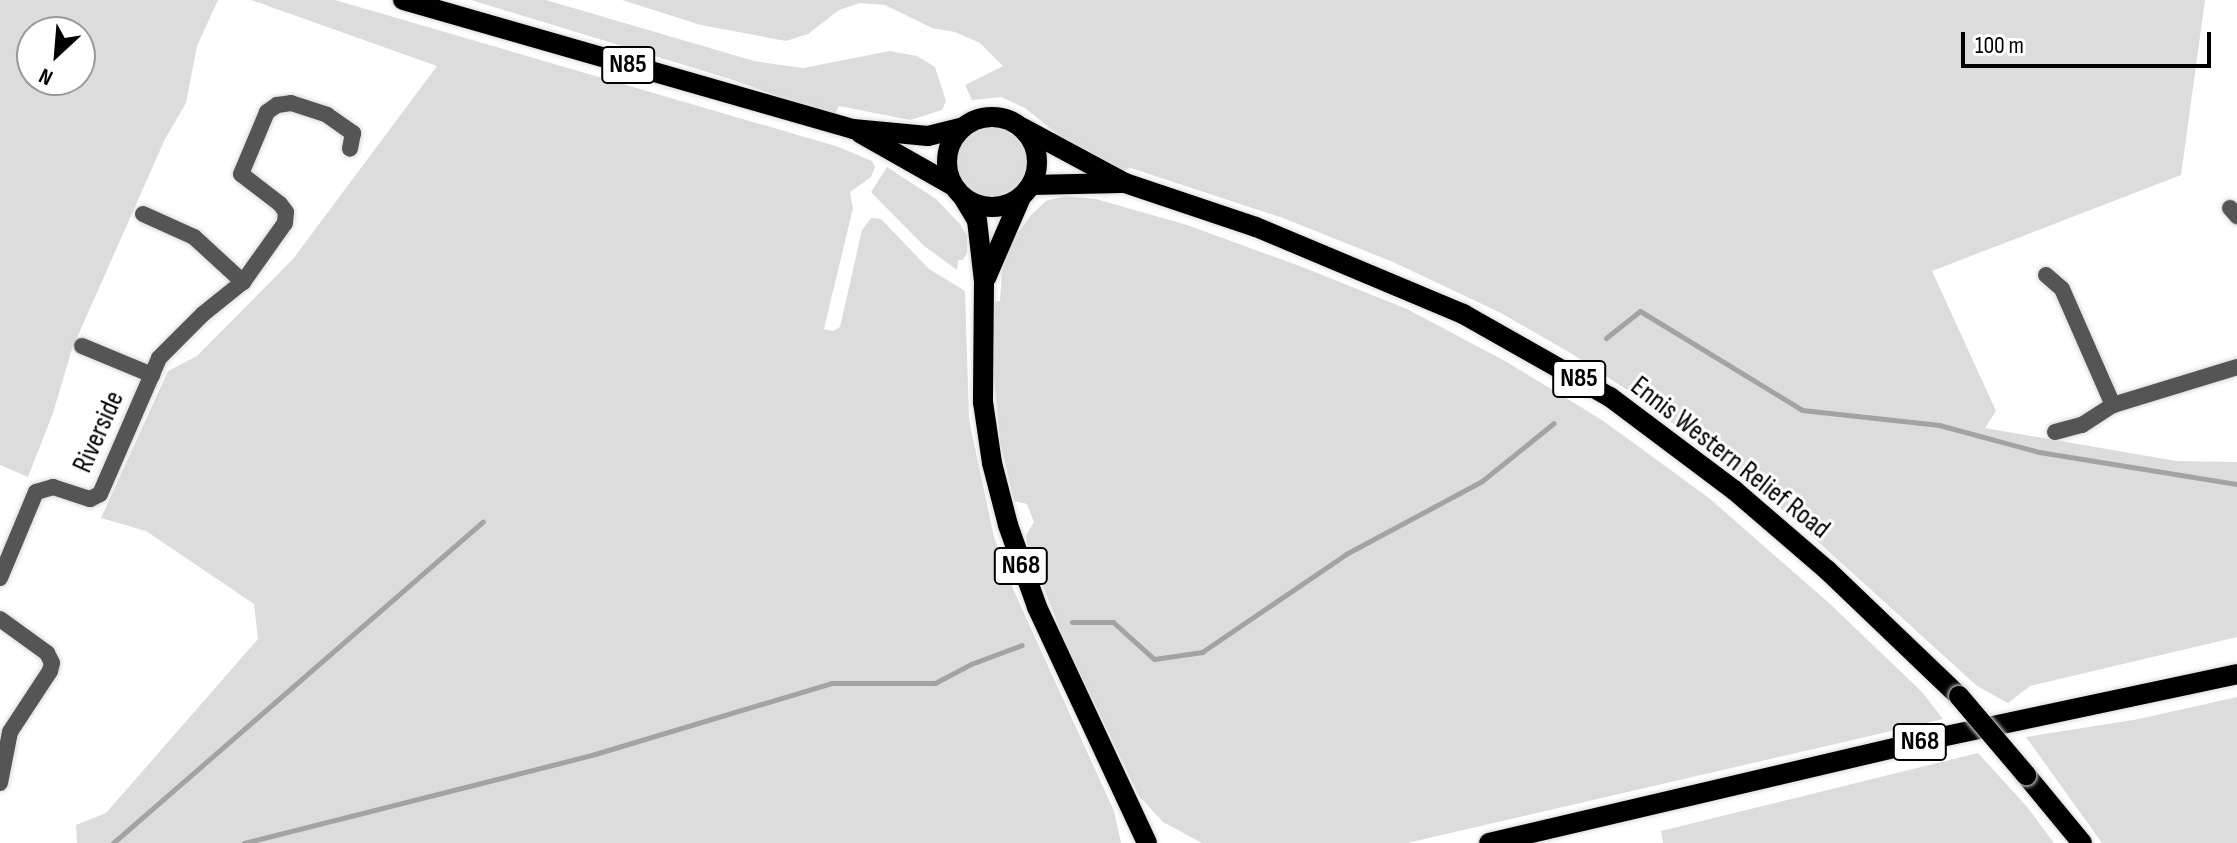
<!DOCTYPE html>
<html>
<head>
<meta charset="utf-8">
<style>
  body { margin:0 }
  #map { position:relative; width:2237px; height:843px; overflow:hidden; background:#fff; font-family:"Sofia Sans Condensed",sans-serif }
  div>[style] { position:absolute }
  .green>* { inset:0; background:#dcdcdc }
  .round { border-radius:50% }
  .stream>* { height:5px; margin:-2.5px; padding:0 2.5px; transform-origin:2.5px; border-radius:2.5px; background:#a3a3a3 }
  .roads { filter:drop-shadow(0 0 2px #dbdbdb) drop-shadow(0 0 2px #dbdbdb) }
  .minor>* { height:16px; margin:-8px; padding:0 8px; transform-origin:8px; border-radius:8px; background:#555 }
  .primary>* { height:20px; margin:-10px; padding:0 10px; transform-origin:10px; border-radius:10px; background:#000 }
  .primary>.ring { margin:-10px; padding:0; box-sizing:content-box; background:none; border:20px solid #000; border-radius:50% }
  .bridges { filter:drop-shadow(0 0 2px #dbdbdb) drop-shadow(0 0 2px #dbdbdb) }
  .primary-bridge>* { height:20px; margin:-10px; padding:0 10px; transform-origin:10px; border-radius:10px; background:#000 }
  span { translate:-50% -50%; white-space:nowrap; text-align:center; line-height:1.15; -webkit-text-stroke:6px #fff; paint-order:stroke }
  .shield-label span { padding:2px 6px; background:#fff; border:2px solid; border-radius:6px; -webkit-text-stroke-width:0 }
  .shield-label { font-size:26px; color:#000; font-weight:700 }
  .street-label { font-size:28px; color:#000 }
  .north { position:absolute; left:16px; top:16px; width:80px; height:80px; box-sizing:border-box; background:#fff; border:2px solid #999; border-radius:50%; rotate:206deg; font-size:22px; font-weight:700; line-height:32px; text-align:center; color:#000 }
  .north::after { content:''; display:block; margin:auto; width:28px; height:36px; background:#000; clip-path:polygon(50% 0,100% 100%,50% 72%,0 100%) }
  .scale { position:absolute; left:1961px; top:32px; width:250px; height:36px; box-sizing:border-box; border:4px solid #000; border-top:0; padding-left:10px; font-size:24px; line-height:28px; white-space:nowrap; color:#000; -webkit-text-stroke:6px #fff; paint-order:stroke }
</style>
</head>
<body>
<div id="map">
  <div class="green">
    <div style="clip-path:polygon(evenodd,0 0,218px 0,197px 46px,186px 103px,165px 139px,72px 349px,53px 413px,28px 477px,0 465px,0 0,80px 32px,80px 80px,32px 80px,32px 32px,80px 32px)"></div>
    <div style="clip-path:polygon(251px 0,335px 0,839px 147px,872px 161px,875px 167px,871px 177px,850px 192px,853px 208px,824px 329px,833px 331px,840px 327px,862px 230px,871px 218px,881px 219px,929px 269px,965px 291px,969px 420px,994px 537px,1014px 591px,1114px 811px,1121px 843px,77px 843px,76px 825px,106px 813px,258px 639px,254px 604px,146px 531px,101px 518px,168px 371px,197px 356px,293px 259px,437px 66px)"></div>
    <div style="clip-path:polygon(471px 0,546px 0,754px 61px,803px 68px,890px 51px,917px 56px,935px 67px,946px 101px,942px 110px,910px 120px,839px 106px,834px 116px,730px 79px)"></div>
    <div style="clip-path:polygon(622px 0,2205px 0,2181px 175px,1932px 271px,1996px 411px,1985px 428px,2176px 461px,2237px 462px,2237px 637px,2030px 686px,2008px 703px,1977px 686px,1783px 510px,1644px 401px,1572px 354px,1501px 313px,1393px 262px,1283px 218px,1131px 168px,1121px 172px,1083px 155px,1025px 108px,1001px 97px,972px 100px,965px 85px,1003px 66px,980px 43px,955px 32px,932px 28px,885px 5px,860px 3px,839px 10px,808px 34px,786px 41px,701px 25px)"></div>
    <div class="round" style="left:955px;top:125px;width:72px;height:72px"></div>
    <div style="clip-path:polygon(887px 167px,936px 199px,960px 224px,967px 236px,967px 253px,963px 260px,958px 260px,957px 270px,923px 245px,871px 192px)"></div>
    <div style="clip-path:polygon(1065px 196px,1096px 199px,1187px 225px,1305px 268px,1407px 309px,1505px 361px,1602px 420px,1709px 498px,1829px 603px,1922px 692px,1943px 719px,1407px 843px,1202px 843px,1163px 822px,1139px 796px,1064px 640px,1028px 548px,1026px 535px,1034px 522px,1027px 504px,1014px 501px,1000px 441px,994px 377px,994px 302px,1000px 301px,1002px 270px,1014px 238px,1031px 215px,1046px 201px)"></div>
    <div style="clip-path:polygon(2237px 697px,2237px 843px,2102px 843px,2026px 737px,2139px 719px)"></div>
    <div style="clip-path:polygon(1978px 753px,2028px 808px,2054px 843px,1663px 843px,1661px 831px)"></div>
  </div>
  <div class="stream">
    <div style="left:1606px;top:338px;width:43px;rotate:-38.5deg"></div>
    <div style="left:1640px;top:311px;width:190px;rotate:31.4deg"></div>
    <div style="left:1802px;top:410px;width:138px;rotate:6.2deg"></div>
    <div style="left:1939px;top:425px;width:104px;rotate:15.1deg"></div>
    <div style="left:2039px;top:452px;width:201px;rotate:9.2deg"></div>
    <div style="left:1072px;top:622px;width:41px"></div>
    <div style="left:1113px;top:622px;width:55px;rotate:42.1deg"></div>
    <div style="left:1154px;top:659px;width:49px;rotate:-8.3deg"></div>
    <div style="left:1202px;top:652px;width:174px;rotate:-34.2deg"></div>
    <div style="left:1346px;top:554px;width:154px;rotate:-28.2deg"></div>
    <div style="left:1482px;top:481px;width:92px;rotate:-38.9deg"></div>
    <div style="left:113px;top:843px;width:490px;rotate:-41deg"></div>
    <div style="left:244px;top:843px;width:362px;rotate:-14.2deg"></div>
    <div style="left:595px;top:754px;width:246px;rotate:-16.7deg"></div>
    <div style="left:831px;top:683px;width:104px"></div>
    <div style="left:935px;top:683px;width:41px;rotate:-27.8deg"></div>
    <div style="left:971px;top:664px;width:54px;rotate:-20.4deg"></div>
  </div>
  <div class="roads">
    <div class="minor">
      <div style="left:2230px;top:208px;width:11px;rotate:49deg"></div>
      <div style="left:143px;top:214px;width:56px;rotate:24.3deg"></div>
      <div style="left:194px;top:237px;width:67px;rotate:42.6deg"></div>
      <div style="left:2046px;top:275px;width:21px;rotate:41deg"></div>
      <div style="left:2062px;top:289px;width:127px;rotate:66.3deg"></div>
      <div style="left:2113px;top:405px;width:130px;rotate:-17deg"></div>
      <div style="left:82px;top:346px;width:76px;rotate:22.5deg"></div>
      <div style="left:2055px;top:432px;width:28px;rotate:-15deg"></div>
      <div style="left:2082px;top:425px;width:37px;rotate:-33deg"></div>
      <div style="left:0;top:578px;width:93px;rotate:-67.3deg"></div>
      <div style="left:36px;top:492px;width:18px;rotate:-16deg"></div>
      <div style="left:53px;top:487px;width:39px;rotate:18deg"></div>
      <div style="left:90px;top:499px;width:11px;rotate:-27deg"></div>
      <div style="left:100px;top:494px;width:148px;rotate:-66.5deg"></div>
      <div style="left:159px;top:358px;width:62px;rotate:-45deg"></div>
      <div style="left:203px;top:314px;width:51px;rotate:-38.7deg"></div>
      <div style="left:243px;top:282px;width:72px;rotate:-54.6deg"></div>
      <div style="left:285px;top:223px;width:11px;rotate:-85deg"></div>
      <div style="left:286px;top:212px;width:10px;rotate:-127deg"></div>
      <div style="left:280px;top:204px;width:49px;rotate:-142.4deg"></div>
      <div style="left:241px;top:174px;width:67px;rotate:-67.2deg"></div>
      <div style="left:267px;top:112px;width:12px;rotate:-35deg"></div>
      <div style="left:277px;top:105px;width:14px;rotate:-8deg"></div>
      <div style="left:291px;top:103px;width:38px;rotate:18deg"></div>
      <div style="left:327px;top:115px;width:32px;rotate:35deg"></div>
      <div style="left:353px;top:133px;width:16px;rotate:101deg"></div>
      <div style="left:0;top:619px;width:58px;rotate:35.9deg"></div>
      <div style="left:47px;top:653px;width:11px;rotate:63deg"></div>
      <div style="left:52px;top:663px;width:8px;rotate:104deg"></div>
      <div style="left:50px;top:671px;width:73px;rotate:123.3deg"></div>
      <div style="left:10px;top:732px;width:52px;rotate:101.1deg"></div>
    </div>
    <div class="primary">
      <div style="left:403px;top:0;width:468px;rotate:16deg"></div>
      <div style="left:853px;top:129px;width:75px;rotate:5.3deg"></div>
      <div style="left:928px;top:136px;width:34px;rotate:-14deg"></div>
      <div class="ring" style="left:947px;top:117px;width:70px;height:70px"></div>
      <div style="left:1023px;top:128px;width:116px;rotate:28.3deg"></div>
      <div style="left:1125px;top:183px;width:138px;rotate:18.6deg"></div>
      <div style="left:1256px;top:227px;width:225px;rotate:22.8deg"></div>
      <div style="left:1463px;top:314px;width:169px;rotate:29.5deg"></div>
      <div style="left:1610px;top:397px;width:155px;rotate:36.9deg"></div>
      <div style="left:1734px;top:490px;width:123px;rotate:40.7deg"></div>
      <div style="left:1827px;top:570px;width:182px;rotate:43.7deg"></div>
      <div style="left:860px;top:133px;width:106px;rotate:29.5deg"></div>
      <div style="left:1031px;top:185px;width:90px;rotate:-1.3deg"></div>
      <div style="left:963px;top:197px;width:27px;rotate:59deg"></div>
      <div style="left:977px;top:220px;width:61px;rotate:83.5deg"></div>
      <div style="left:984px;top:281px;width:121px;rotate:90.5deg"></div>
      <div style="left:983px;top:402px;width:62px;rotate:81.6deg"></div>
      <div style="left:992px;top:463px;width:64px;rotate:75.5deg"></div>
      <div style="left:1008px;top:525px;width:87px;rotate:70.5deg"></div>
      <div style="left:1037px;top:607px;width:260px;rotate:65deg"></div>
      <div style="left:986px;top:278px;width:88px;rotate:-66.6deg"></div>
      <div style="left:2026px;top:775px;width:88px;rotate:50.5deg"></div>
      <div style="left:1489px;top:843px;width:441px;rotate:-13.2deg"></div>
      <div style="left:1918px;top:742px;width:326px;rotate:-12deg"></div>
    </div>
  </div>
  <div class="bridges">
    <div class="primary-bridge">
      <div style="left:1959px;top:696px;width:104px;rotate:49.7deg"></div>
    </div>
  </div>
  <div class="shield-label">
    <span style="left:628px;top:65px">N85</span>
    <span style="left:1579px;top:379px">N85</span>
    <span style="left:1021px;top:566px">N68</span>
    <span style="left:1920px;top:742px">N68</span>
  </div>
  <div class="street-label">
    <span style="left:99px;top:432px;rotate:-66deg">Riverside</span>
    <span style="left:1730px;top:458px;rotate:38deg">Ennis Western Relief Road</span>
  </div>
  <div class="north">N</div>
  <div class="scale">100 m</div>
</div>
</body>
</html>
